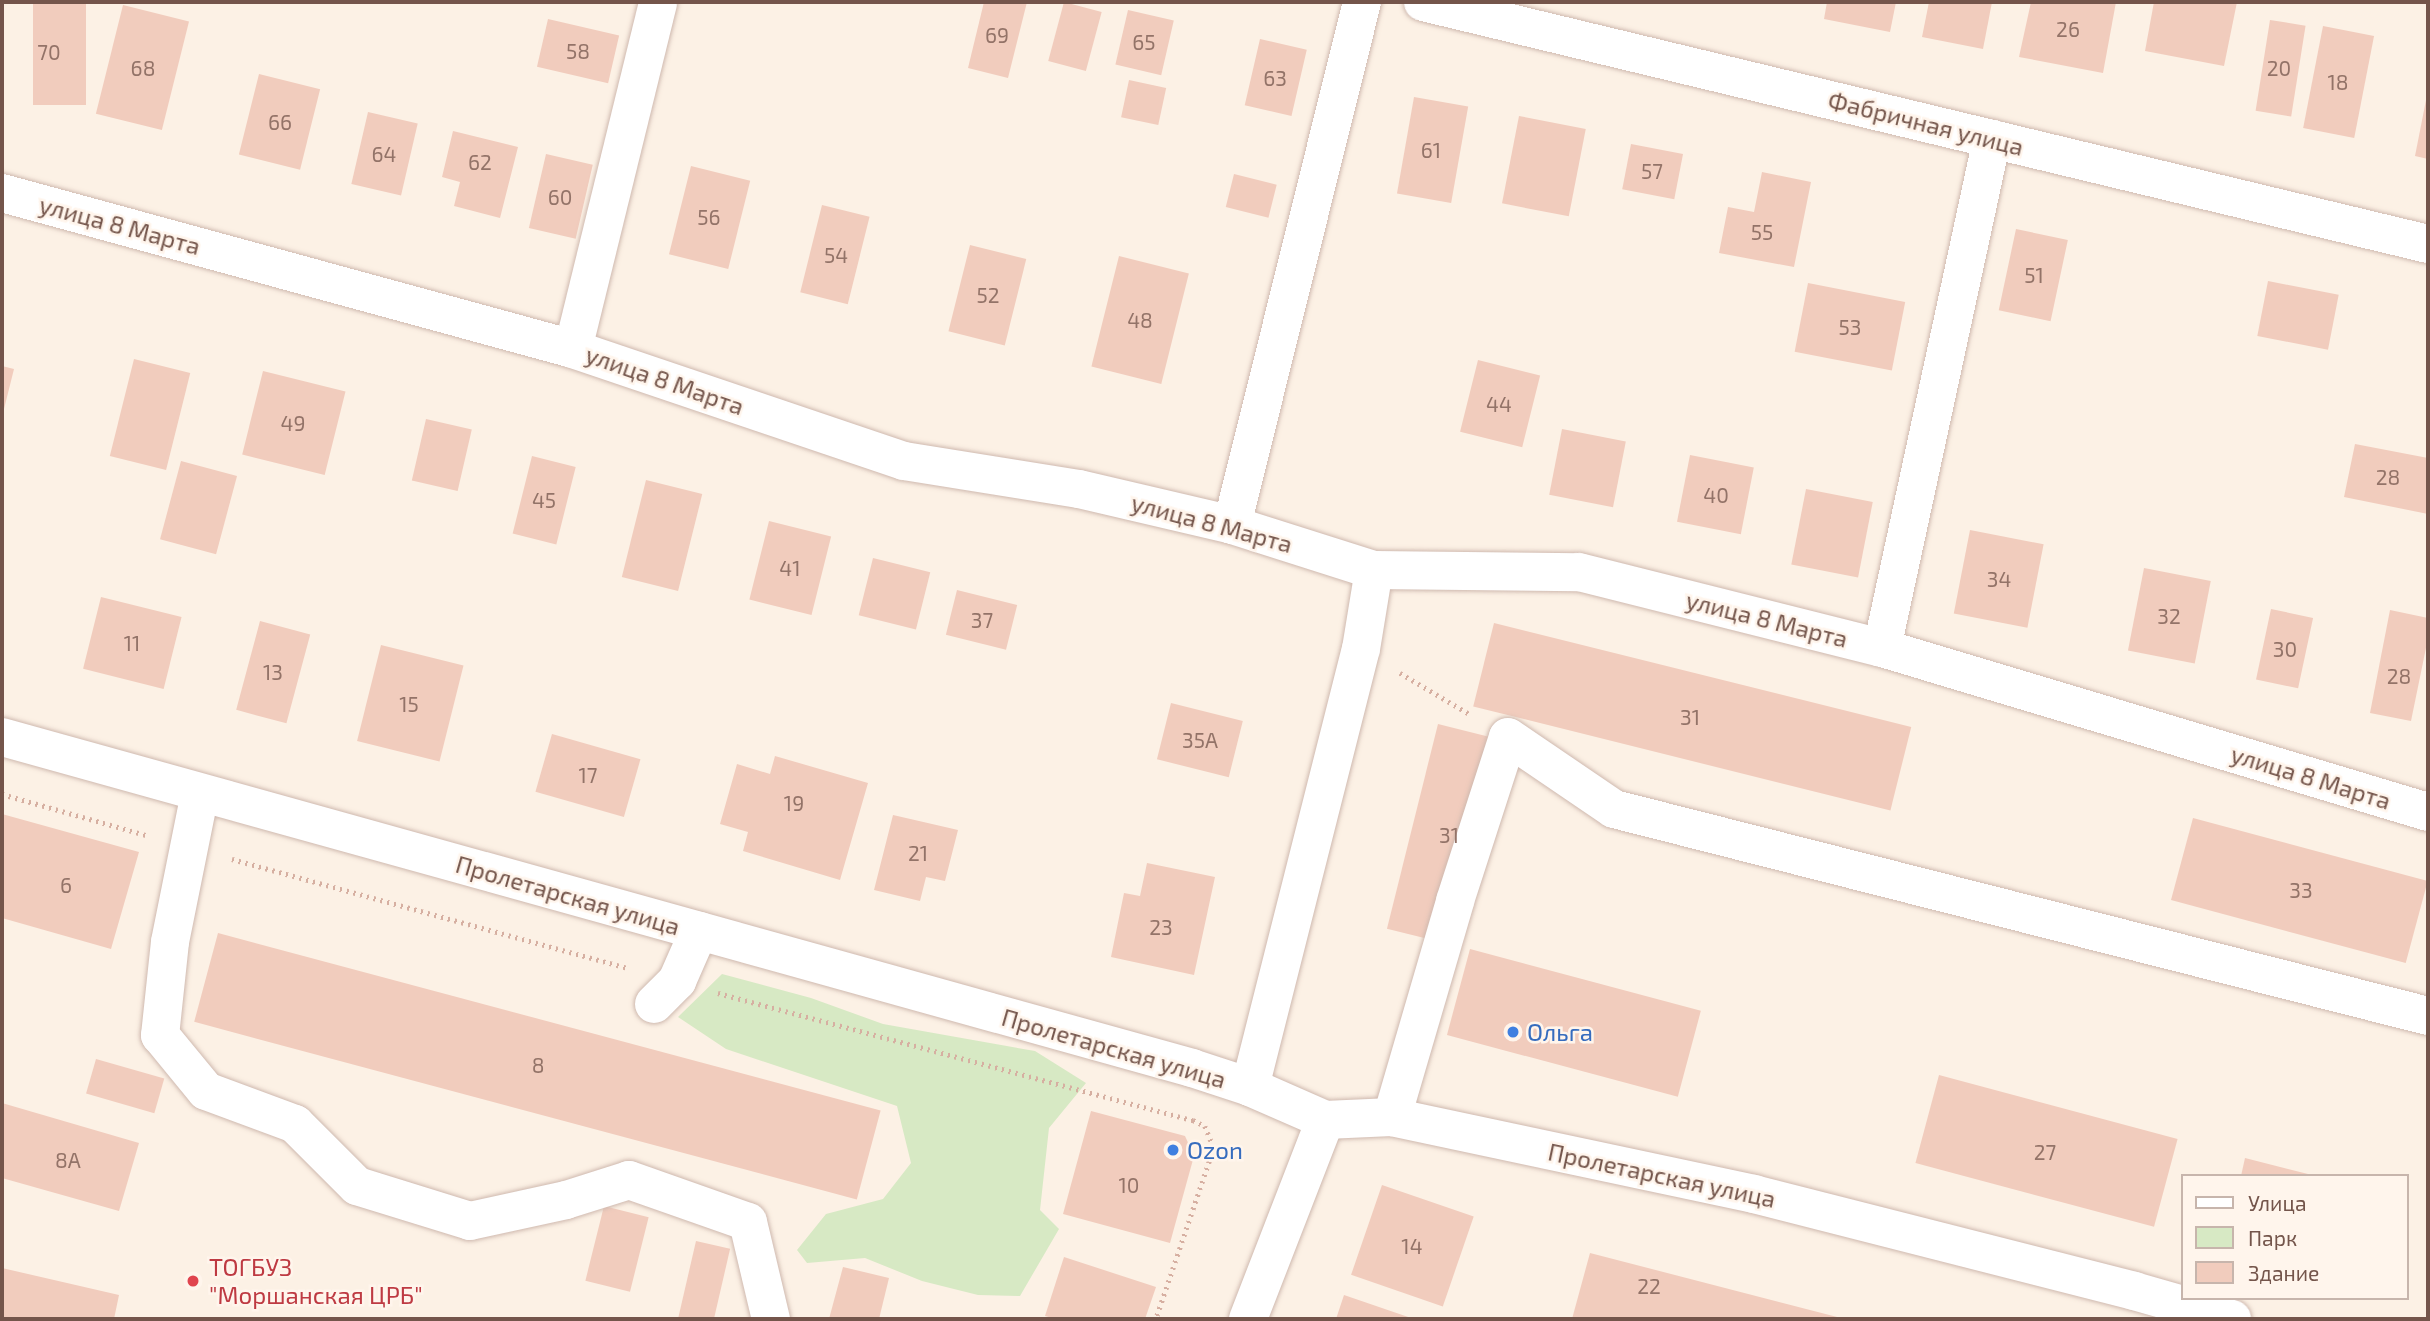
<!DOCTYPE html>
<html>
<head>
<meta charset="utf-8">
<style>
  body { margin:0 }
  #map { position:relative; width:2430px; height:1321px; overflow:hidden; background:#fcf1e5; font-family:"Exo 2",sans-serif }
  div>[style] { position:absolute }
  .green>* { inset:0; background:#d7e9c4 }
  .building>* { inset:0; background:#f1ccbd; transform-origin:0 0 }
  .path>* { height:4.5px; margin-top:-2.25px; transform-origin:0; background:repeating-linear-gradient(90deg,#d6afa1 0 2px,transparent 0 7px) }
  .roads { filter:drop-shadow(0 0 2px #cfb9af) drop-shadow(0 0 2px #cfb9af) }
  .minor>* { height:38px; margin:-19px; padding:0 19px; transform-origin:19px; border-radius:19px; background:#fff }
  .dots>* { width:19px; height:19px; translate:-50% -50%; box-sizing:border-box; border:4px solid #fff5ec; border-radius:50% }
  span { translate:-50% -50%; white-space:nowrap; text-align:center; line-height:1.15; -webkit-text-stroke:5px #fff5ec; paint-order:stroke }
  .number-label { font-size:21px; color:#937368 }
  .number-label span { -webkit-text-stroke-width:0 }
  .street-label { font-size:24px; color:#74554b }
  .shop-label { font-size:24px; color:#366cbe }
  .left { translate:0 -50%; text-align:left }
  .health-label { font-size:24px; color:#be3a42 }
  .frame { position:absolute; inset:0; border:4px solid #74554b; pointer-events:none }
  .legend { position:absolute; left:2181px; top:1174px; width:228px; height:126px; box-sizing:border-box; background:#fff5ec; border:2px solid #c7b5ac; margin:0; padding:9px 12px; list-style:none; font-size:21px; color:#74554b }
  .legend li { display:flex; align-items:center; gap:14px; height:35px }
  .legend b { width:35px; border:2px solid #c7b5ac }
</style>
</head>
<body>
<div id="map">
  <div class="green">
    <div style="clip-path:polygon(722px 974px,811px 998px,883px 1024px,1035px 1051px,1086px 1083px,1049px 1128px,1040px 1210px,1059px 1229px,1020px 1296px,978px 1295px,922px 1281px,865px 1258px,807px 1263px,797px 1250px,826px 1214px,883px 1199px,911px 1163px,897px 1106px,726px 1049px,678px 1017px)"></div>
  </div>
  <div class="building">
    <div style="left:33px;top:2px;width:53px;height:103px"></div>
    <div style="clip-path:polygon(984px 2px,1027px 2px,1008px 78px,968px 68px)"></div>
    <div style="left:1064px;top:2px;width:39px;height:61px;rotate:15deg"></div>
    <div style="clip-path:polygon(1827px 2px,1896px 2px,1890px 32px,1824px 19px)"></div>
    <div style="clip-path:polygon(1929px 2px,1992px 2px,1983px 49px,1922px 37px)"></div>
    <div style="clip-path:polygon(2031px 2px,2116px 2px,2103px 73px,2019px 57px)"></div>
    <div style="clip-path:polygon(2154px 2px,2237px 2px,2224px 66px,2145px 51px)"></div>
    <div style="left:123px;top:5px;width:68px;height:112px;rotate:14deg"></div>
    <div style="left:1128px;top:10px;width:47px;height:56px;rotate:13deg"></div>
    <div style="left:548px;top:19px;width:73px;height:49px;rotate:13deg"></div>
    <div style="left:2270px;top:20px;width:36px;height:92px;rotate:9deg"></div>
    <div style="left:2323px;top:26px;width:52px;height:104px;rotate:11deg"></div>
    <div style="left:1260px;top:39px;width:48px;height:68px;rotate:13deg"></div>
    <div style="left:259px;top:74px;width:63px;height:83px;rotate:14deg"></div>
    <div style="left:1129px;top:80px;width:38px;height:38px;rotate:12deg"></div>
    <div style="clip-path:polygon(2427px 95px,2428px 95px,2428px 159px,2415px 156px)"></div>
    <div style="left:1414px;top:97px;width:55px;height:98px;rotate:10deg"></div>
    <div style="left:368px;top:112px;width:51px;height:74px;rotate:13deg"></div>
    <div style="left:1519px;top:116px;width:68px;height:89px;rotate:11deg"></div>
    <div style="clip-path:polygon(453px 131px,518px 147px,500px 218px,454px 206px,460px 182px,442px 177px)"></div>
    <div style="left:1631px;top:144px;width:53px;height:46px;rotate:11deg"></div>
    <div style="left:546px;top:154px;width:48px;height:76px;rotate:13deg"></div>
    <div style="left:691px;top:166px;width:61px;height:91px;rotate:14deg"></div>
    <div style="clip-path:polygon(1762px 172px,1811px 182px,1794px 267px,1719px 253px,1728px 207px,1754px 212px)"></div>
    <div style="left:1234px;top:174px;width:44px;height:34px;rotate:14deg"></div>
    <div style="left:822px;top:205px;width:49px;height:90px;rotate:14deg"></div>
    <div style="left:2016px;top:229px;width:53px;height:83px;rotate:12deg"></div>
    <div style="left:970px;top:245px;width:58px;height:89px;rotate:14deg"></div>
    <div style="left:1119px;top:256px;width:72px;height:114px;rotate:14deg"></div>
    <div style="left:2268px;top:281px;width:72px;height:56px;rotate:11deg"></div>
    <div style="left:1808px;top:283px;width:99px;height:70px;rotate:11deg"></div>
    <div style="left:134px;top:359px;width:58px;height:100px;rotate:14deg"></div>
    <div style="left:1478px;top:360px;width:64px;height:74px;rotate:14deg"></div>
    <div style="clip-path:polygon(2px 366px,14px 369px,3px 413px,2px 413px)"></div>
    <div style="left:263px;top:371px;width:85px;height:86px;rotate:14deg"></div>
    <div style="left:426px;top:419px;width:47px;height:63px;rotate:13deg"></div>
    <div style="left:1562px;top:429px;width:65px;height:67px;rotate:11deg"></div>
    <div style="clip-path:polygon(2355px 444px,2428px 458px,2428px 514px,2344px 497px)"></div>
    <div style="left:1690px;top:455px;width:65px;height:68px;rotate:11deg"></div>
    <div style="left:532px;top:456px;width:45px;height:80px;rotate:14deg"></div>
    <div style="left:181px;top:461px;width:58px;height:81px;rotate:15deg"></div>
    <div style="left:646px;top:480px;width:58px;height:100px;rotate:14deg"></div>
    <div style="left:1806px;top:489px;width:68px;height:77px;rotate:11deg"></div>
    <div style="left:769px;top:521px;width:64px;height:81px;rotate:14deg"></div>
    <div style="left:1970px;top:530px;width:75px;height:85px;rotate:11deg"></div>
    <div style="left:873px;top:558px;width:59px;height:59px;rotate:14deg"></div>
    <div style="left:2144px;top:568px;width:68px;height:84px;rotate:11deg"></div>
    <div style="left:957px;top:590px;width:62px;height:46px;rotate:14deg"></div>
    <div style="left:101px;top:597px;width:83px;height:74px;rotate:14deg"></div>
    <div style="left:2271px;top:609px;width:43px;height:72px;rotate:12deg"></div>
    <div style="clip-path:polygon(2390px 610px,2428px 618px,2428px 638px,2411px 721px,2370px 713px)"></div>
    <div style="left:260px;top:621px;width:52px;height:92px;rotate:15deg"></div>
    <div style="left:1494px;top:623px;width:430px;height:86px;rotate:14deg"></div>
    <div style="left:381px;top:645px;width:85px;height:99px;rotate:14deg"></div>
    <div style="left:1171px;top:703px;width:74px;height:58px;rotate:14deg"></div>
    <div style="left:1438px;top:724px;width:77px;height:211px;rotate:14deg"></div>
    <div style="left:552px;top:734px;width:92px;height:60px;rotate:16deg"></div>
    <div style="clip-path:polygon(775px 756px,868px 783px,840px 880px,743px 851px,748px 832px,720px 824px,737px 764px,770px 774px)"></div>
    <div style="clip-path:polygon(2px 814px,139px 852px,111px 949px,2px 918px)"></div>
    <div style="clip-path:polygon(893px 815px,958px 830px,945px 881px,926px 877px,920px 901px,874px 890px)"></div>
    <div style="left:2193px;top:818px;width:243px;height:85px;rotate:15deg"></div>
    <div style="clip-path:polygon(1147px 863px,1215px 877px,1194px 975px,1111px 957px,1124px 893px,1140px 896px)"></div>
    <div style="left:218px;top:933px;width:686px;height:92px;rotate:15deg"></div>
    <div style="left:1470px;top:949px;width:239px;height:89px;rotate:15deg"></div>
    <div style="left:96px;top:1059px;width:71px;height:36px;rotate:16deg"></div>
    <div style="left:1939px;top:1075px;width:247px;height:91px;rotate:15deg"></div>
    <div style="clip-path:polygon(2px 1103px,139px 1143px,119px 1211px,2px 1178px)"></div>
    <div style="clip-path:polygon(1091px 1111px,1185px 1136px,1194px 1156px,1170px 1243px,1063px 1214px)"></div>
    <div style="clip-path:polygon(2245px 1158px,2312px 1175px,2312px 1176px,2241px 1176px)"></div>
    <div style="left:1382px;top:1185px;width:97px;height:95px;rotate:19deg"></div>
    <div style="left:604px;top:1206px;width:46px;height:77px;rotate:14deg"></div>
    <div style="left:696px;top:1241px;width:35px;height:80px;rotate:13deg"></div>
    <div style="clip-path:polygon(1590px 1253px,1841px 1318px,1841px 1319px,1572px 1319px)"></div>
    <div style="clip-path:polygon(1064px 1257px,1156px 1287px,1145px 1319px,1056px 1319px,1045px 1316px)"></div>
    <div style="clip-path:polygon(843px 1267px,889px 1278px,879px 1319px,829px 1319px)"></div>
    <div style="clip-path:polygon(2px 1268px,119px 1295px,114px 1319px,2px 1319px)"></div>
    <div style="clip-path:polygon(1344px 1295px,1414px 1319px,1336px 1319px)"></div>
  </div>
  <div class="path">
    <div style="left:1400px;top:673px;width:82px;rotate:30.6deg"></div>
    <div style="left:2px;top:794px;width:150px;rotate:15.9deg"></div>
    <div style="left:232px;top:859px;width:412px;rotate:15.4deg"></div>
    <div style="left:718px;top:993px;width:492px;rotate:15deg"></div>
    <div style="left:1193px;top:1120px;width:13px;rotate:27deg"></div>
    <div style="left:1205px;top:1126px;width:24px;rotate:68deg"></div>
    <div style="left:1214px;top:1148px;width:181px;rotate:108.7deg"></div>
  </div>
  <div class="roads">
    <div class="minor">
      <div style="left:1423px;top:2px;width:1034px;rotate:13.54deg"></div>
      <div style="left:2px;top:193px;width:592px;rotate:15.28deg"></div>
      <div style="left:573px;top:349px;width:349px;rotate:18.7deg"></div>
      <div style="left:904px;top:461px;width:177px;rotate:9.1deg"></div>
      <div style="left:1079px;top:489px;width:157px;rotate:13.2deg"></div>
      <div style="left:1232px;top:525px;width:149px;rotate:17.6deg"></div>
      <div style="left:1374px;top:570px;width:205px;rotate:0.6deg"></div>
      <div style="left:1579px;top:572px;width:312px;rotate:14.1deg"></div>
      <div style="left:1882px;top:648px;width:570px;rotate:16.72deg"></div>
      <div style="left:573px;top:349px;width:357px;rotate:-76.2deg"></div>
      <div style="left:1232px;top:525px;width:539px;rotate:-76.04deg"></div>
      <div style="left:1882px;top:648px;width:521px;rotate:-77.81deg"></div>
      <div style="left:2px;top:737px;width:1235px;rotate:15.54deg"></div>
      <div style="left:1192px;top:1068px;width:61px;rotate:18.1deg"></div>
      <div style="left:1250px;top:1087px;width:82px;rotate:23.7deg"></div>
      <div style="left:1325px;top:1120px;width:67px;rotate:-2.6deg"></div>
      <div style="left:1392px;top:1117px;width:370px;rotate:12deg"></div>
      <div style="left:1754px;top:1194px;width:392px;rotate:14.3deg"></div>
      <div style="left:2134px;top:1291px;width:102px;rotate:15.9deg"></div>
      <div style="left:200px;top:793px;width:152px;rotate:101.4deg"></div>
      <div style="left:170px;top:942px;width:94px;rotate:96.1deg"></div>
      <div style="left:160px;top:1035px;width:72px;rotate:50.6deg"></div>
      <div style="left:206px;top:1091px;width:95px;rotate:20.3deg"></div>
      <div style="left:295px;top:1124px;width:88px;rotate:45deg"></div>
      <div style="left:357px;top:1186px;width:118px;rotate:17.2deg"></div>
      <div style="left:470px;top:1221px;width:98px;rotate:-12.3deg"></div>
      <div style="left:566px;top:1200px;width:66px;rotate:-17.6deg"></div>
      <div style="left:629px;top:1180px;width:126px;rotate:19.4deg"></div>
      <div style="left:748px;top:1222px;width:100px;rotate:76.7deg"></div>
      <div style="left:654px;top:1004px;width:33px;rotate:-45deg"></div>
      <div style="left:677px;top:981px;width:55px;rotate:-66.3deg"></div>
      <div style="left:1250px;top:1087px;width:452px;rotate:-75.8deg"></div>
      <div style="left:1361px;top:649px;width:80px;rotate:-80.7deg"></div>
      <div style="left:1392px;top:1117px;width:225px;rotate:-73.7deg"></div>
      <div style="left:1455px;top:901px;width:172px;rotate:-72.1deg"></div>
      <div style="left:1508px;top:737px;width:128px;rotate:34.2deg"></div>
      <div style="left:1614px;top:809px;width:840px;rotate:14.27deg"></div>
      <div style="left:1248px;top:1319px;width:213px;rotate:-68.8deg"></div>
    </div>
  </div>
  <div class="dots">
    <div style="left:1513px;top:1032px;background:#3f7fe0"></div>
    <div style="left:1173px;top:1150px;background:#3f7fe0"></div>
    <div style="left:193px;top:1281px;background:#e0444e"></div>
  </div>
  <div class="number-label">
    <span style="left:2068px;top:29px">26</span>
    <span style="left:997px;top:35px">69</span>
    <span style="left:1144px;top:42px">65</span>
    <span style="left:578px;top:51px">58</span>
    <span style="left:49px;top:52px">70</span>
    <span style="left:143px;top:68px">68</span>
    <span style="left:2279px;top:68px">20</span>
    <span style="left:1275px;top:78px">63</span>
    <span style="left:2338px;top:82px">18</span>
    <span style="left:280px;top:122px">66</span>
    <span style="left:1431px;top:150px">61</span>
    <span style="left:384px;top:154px">64</span>
    <span style="left:480px;top:162px">62</span>
    <span style="left:1652px;top:171px">57</span>
    <span style="left:560px;top:197px">60</span>
    <span style="left:709px;top:217px">56</span>
    <span style="left:1762px;top:232px">55</span>
    <span style="left:836px;top:255px">54</span>
    <span style="left:2034px;top:275px">51</span>
    <span style="left:988px;top:295px">52</span>
    <span style="left:1140px;top:320px">48</span>
    <span style="left:1850px;top:327px">53</span>
    <span style="left:1499px;top:404px">44</span>
    <span style="left:293px;top:423px">49</span>
    <span style="left:2388px;top:477px">28</span>
    <span style="left:1716px;top:495px">40</span>
    <span style="left:544px;top:500px">45</span>
    <span style="left:790px;top:568px">41</span>
    <span style="left:1999px;top:579px">34</span>
    <span style="left:2169px;top:616px">32</span>
    <span style="left:982px;top:620px">37</span>
    <span style="left:132px;top:643px">11</span>
    <span style="left:2285px;top:649px">30</span>
    <span style="left:273px;top:672px">13</span>
    <span style="left:2399px;top:676px">28</span>
    <span style="left:409px;top:704px">15</span>
    <span style="left:1690px;top:717px">31</span>
    <span style="left:1200px;top:740px">35А</span>
    <span style="left:588px;top:775px">17</span>
    <span style="left:794px;top:803px">19</span>
    <span style="left:1449px;top:835px">31</span>
    <span style="left:918px;top:853px">21</span>
    <span style="left:66px;top:885px">6</span>
    <span style="left:2301px;top:890px">33</span>
    <span style="left:1161px;top:927px">23</span>
    <span style="left:538px;top:1065px">8</span>
    <span style="left:2045px;top:1152px">27</span>
    <span style="left:68px;top:1160px">8А</span>
    <span style="left:1129px;top:1185px">10</span>
    <span style="left:1412px;top:1246px">14</span>
    <span style="left:1649px;top:1286px">22</span>
  </div>
  <div class="street-label">
    <span style="left:1926px;top:123px;rotate:14deg">Фабричная улица</span>
    <span style="left:120px;top:225px;rotate:15deg">улица 8 Марта</span>
    <span style="left:665px;top:380px;rotate:19deg">улица 8 Марта</span>
    <span style="left:1212px;top:523px;rotate:15deg">улица 8 Марта</span>
    <span style="left:1767px;top:619px;rotate:14deg">улица 8 Марта</span>
    <span style="left:2311px;top:777px;rotate:17deg">улица 8 Марта</span>
    <span style="left:568px;top:895px;rotate:16deg">Пролетарская улица</span>
    <span style="left:1114px;top:1048px;rotate:16deg">Пролетарская улица</span>
    <span style="left:1662px;top:1175px;rotate:12deg">Пролетарская улица</span>
  </div>
  <div class="shop-label">
    <span class="left" style="left:1527px;top:1032px">Ольга</span>
    <span class="left" style="left:1187px;top:1150px">Ozon</span>
  </div>
  <div class="health-label">
    <span class="left" style="left:209px;top:1281px">ТОГБУЗ<br>"Моршанская ЦРБ"</span>
  </div>
  <div class="frame"></div>
  <ul class="legend">
  <li><b style="height:9px;background:#fff"></b>Улица</li>
  <li><b style="height:19px;background:#d7e9c4"></b>Парк</li>
  <li><b style="height:19px;background:#f1ccbd"></b>Здание</li>
  </ul>
</div>
</body>
</html>
